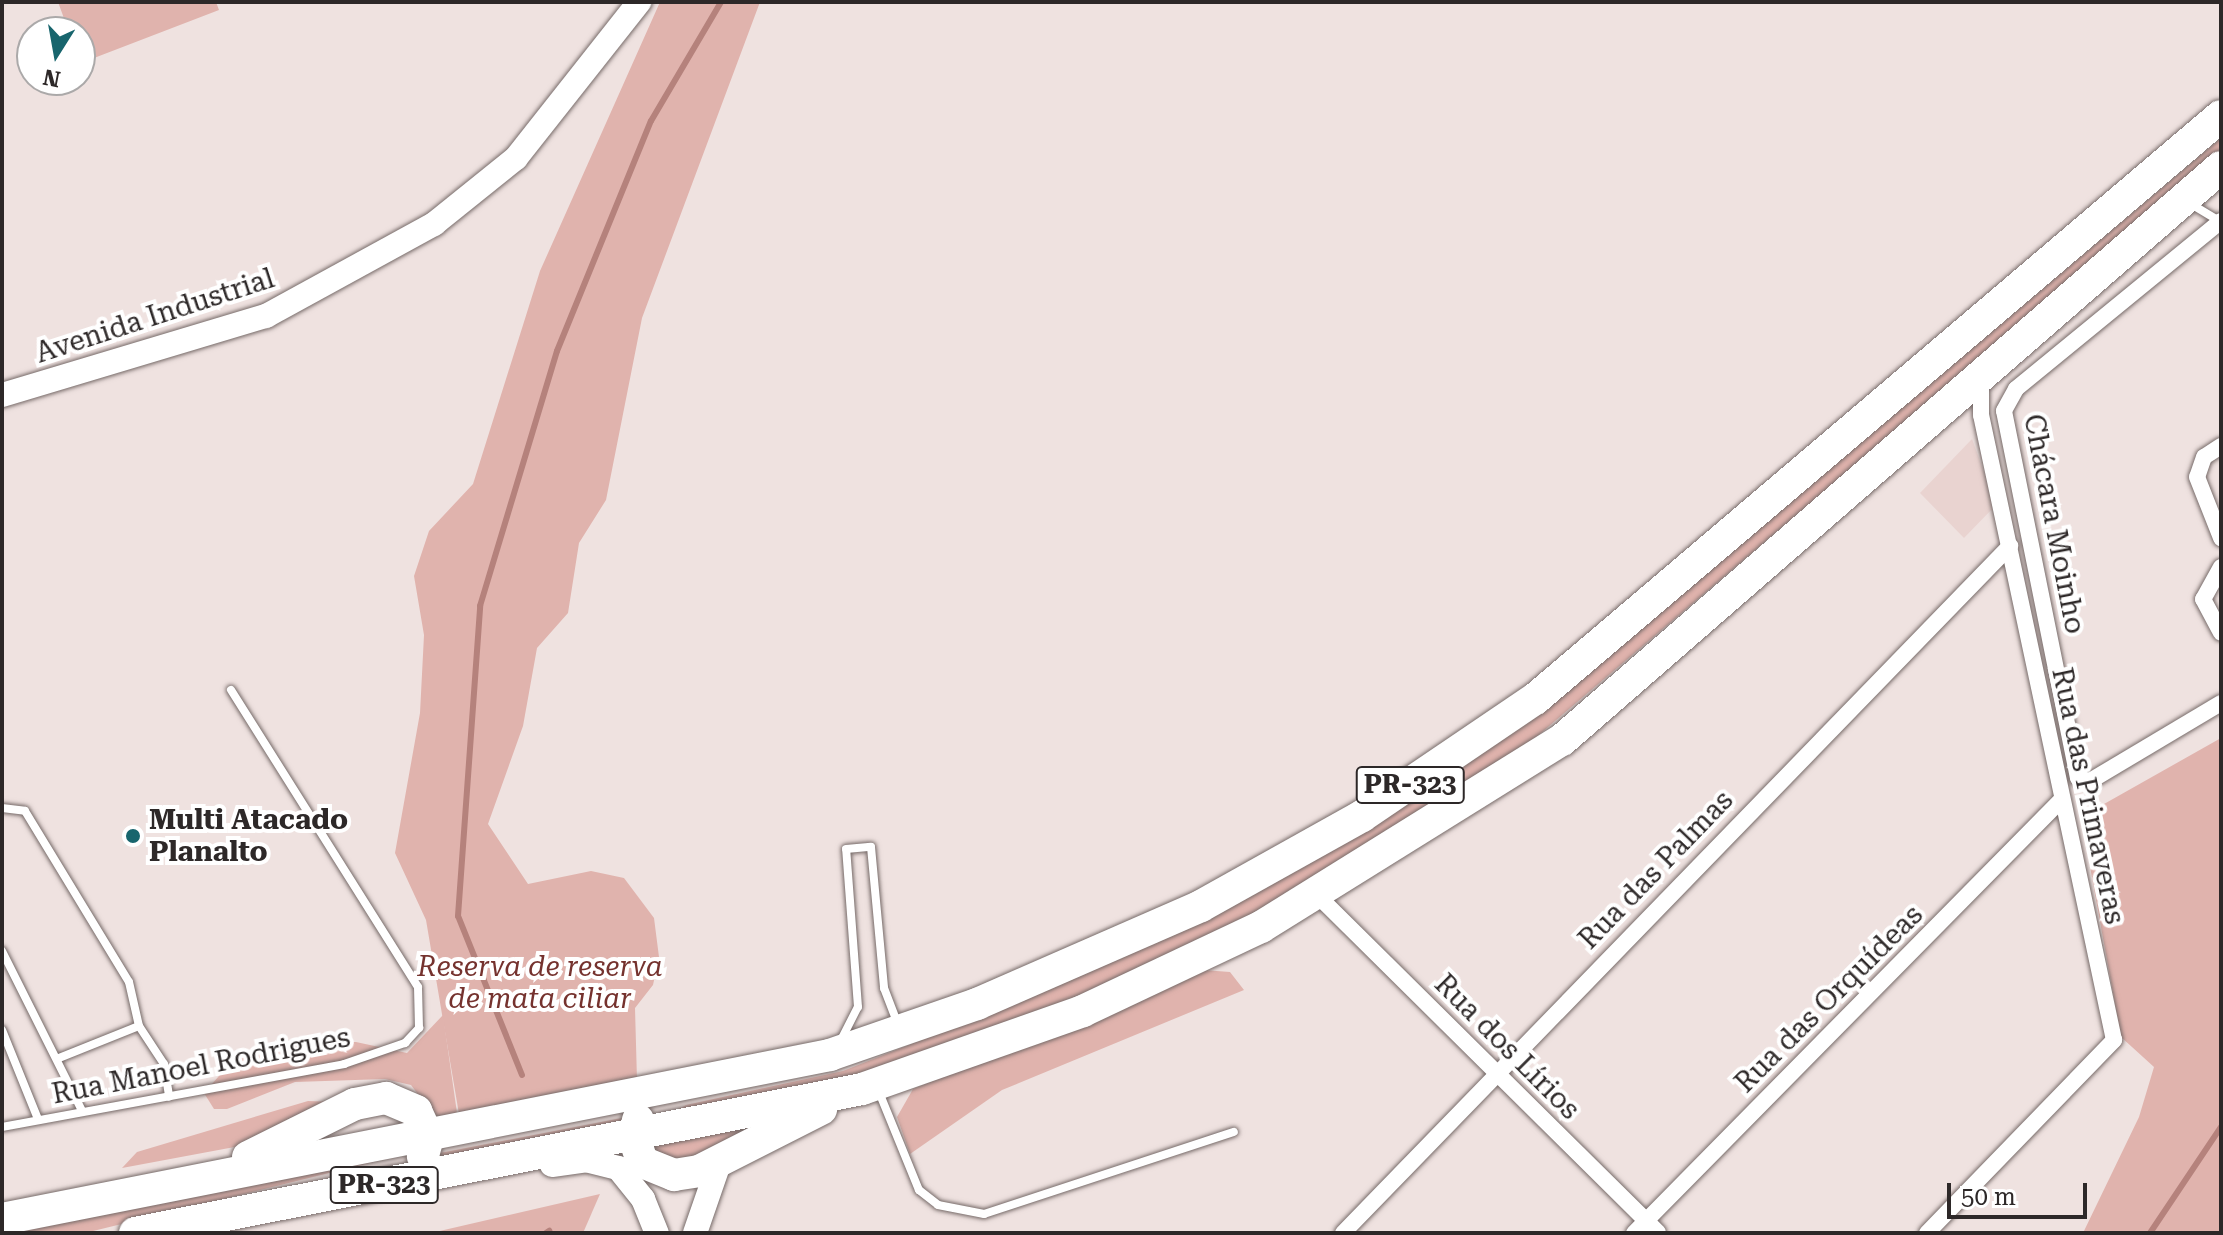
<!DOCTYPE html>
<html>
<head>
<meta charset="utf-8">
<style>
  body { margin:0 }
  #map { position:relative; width:2223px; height:1235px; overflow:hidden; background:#efe2e0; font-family:"Roboto Serif",serif }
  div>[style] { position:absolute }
  .built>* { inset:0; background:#e9d3d0 }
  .green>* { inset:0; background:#e0b3ad }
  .stream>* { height:6px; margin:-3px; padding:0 3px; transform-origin:3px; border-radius:3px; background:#b5827c }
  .roads { filter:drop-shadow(0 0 2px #766a68) drop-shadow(0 0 2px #766a68) }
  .lane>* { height:8px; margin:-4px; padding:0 4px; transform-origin:4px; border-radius:4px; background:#fff }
  .street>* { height:16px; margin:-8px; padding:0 8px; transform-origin:8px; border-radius:8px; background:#fff }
  .secondary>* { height:24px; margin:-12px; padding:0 12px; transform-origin:12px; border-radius:12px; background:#fff }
  .highway>* { height:32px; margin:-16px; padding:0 16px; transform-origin:16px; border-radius:16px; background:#fff }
  .dots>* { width:22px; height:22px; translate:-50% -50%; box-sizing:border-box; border:4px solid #fff; border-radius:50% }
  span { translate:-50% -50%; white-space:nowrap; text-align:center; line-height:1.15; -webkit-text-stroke:8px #fff; paint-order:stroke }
  .shield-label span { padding:2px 6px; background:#fff; border:2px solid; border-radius:6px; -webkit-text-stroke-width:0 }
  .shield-label { font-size:26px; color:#2d2828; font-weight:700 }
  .street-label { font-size:28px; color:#2d2828 }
  .poi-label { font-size:28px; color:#2d2828; font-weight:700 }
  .left { translate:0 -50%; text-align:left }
  .park-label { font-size:28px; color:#75322e; font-style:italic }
  .frame { position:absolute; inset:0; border:4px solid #2d2828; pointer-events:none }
  .north { position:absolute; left:16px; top:16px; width:80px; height:80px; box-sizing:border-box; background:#fff; border:2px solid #aba9a9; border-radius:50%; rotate:191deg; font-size:22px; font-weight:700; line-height:32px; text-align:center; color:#2d2828 }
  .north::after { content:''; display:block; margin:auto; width:28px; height:36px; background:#18656d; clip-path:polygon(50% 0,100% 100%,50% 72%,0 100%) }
  .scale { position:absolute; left:1947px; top:1183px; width:140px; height:36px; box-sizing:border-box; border:4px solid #2d2828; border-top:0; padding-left:10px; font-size:24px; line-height:28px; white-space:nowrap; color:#2d2828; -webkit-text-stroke:6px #fff; paint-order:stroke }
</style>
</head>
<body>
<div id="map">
  <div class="built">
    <div style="clip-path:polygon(1972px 439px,1996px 505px,1964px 538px,1920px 493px)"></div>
  </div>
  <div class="green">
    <div style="clip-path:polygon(58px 2px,216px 2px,219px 10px,81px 63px,80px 32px,69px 32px)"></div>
    <div style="clip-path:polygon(660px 2px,760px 2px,642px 318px,606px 500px,579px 543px,568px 613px,537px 648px,523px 726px,488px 824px,528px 884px,591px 871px,624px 878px,654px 918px,659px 957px,653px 985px,635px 1008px,637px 1080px,459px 1114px,426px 920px,395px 853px,420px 713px,424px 635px,414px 576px,429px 531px,473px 484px,540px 271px)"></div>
    <div style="clip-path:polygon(2221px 138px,2221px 152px,1520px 751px,1269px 907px,1084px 997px,899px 1065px,654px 1124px,686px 1105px,843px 1071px,997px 1010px,1357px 836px,1441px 783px,1596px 667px)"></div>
    <div style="clip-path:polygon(2221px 738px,2221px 1233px,2083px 1233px,2139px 1117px,2154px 1067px,2121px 1037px,2081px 817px)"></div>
    <div style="clip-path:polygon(1203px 970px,1230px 972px,1244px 990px,1002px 1090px,910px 1154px,897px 1117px,913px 1089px)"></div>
    <div style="clip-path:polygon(443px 1015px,457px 1113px,436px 1118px,411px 1085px,385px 1079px,295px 1082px,227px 1109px,214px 1109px,204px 1093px,233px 1060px,307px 1042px,356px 1042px,407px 1053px)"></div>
    <div style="clip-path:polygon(308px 1101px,336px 1102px,267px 1141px,122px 1168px,137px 1152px)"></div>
    <div style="clip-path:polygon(790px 1111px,702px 1156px,668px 1162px,646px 1143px)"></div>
    <div style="clip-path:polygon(627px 1117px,620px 1128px,440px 1164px,440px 1153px)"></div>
    <div style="clip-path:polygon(402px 1155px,85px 1233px,2px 1233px)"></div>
    <div style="clip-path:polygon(600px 1194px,583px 1233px,431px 1233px)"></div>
  </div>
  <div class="stream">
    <div style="left:522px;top:1075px;width:171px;rotate:-111.9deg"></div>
    <div style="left:458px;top:916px;width:311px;rotate:-85.9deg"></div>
    <div style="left:480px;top:606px;width:266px;rotate:-73.2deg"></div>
    <div style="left:557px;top:351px;width:248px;rotate:-67.8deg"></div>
    <div style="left:651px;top:121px;width:138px;rotate:-59.5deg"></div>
    <div style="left:546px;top:1233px;width:4px;rotate:-34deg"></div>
    <div style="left:2150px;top:1233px;width:128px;rotate:-56.2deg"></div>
  </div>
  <div class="roads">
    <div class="lane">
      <div style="left:2191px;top:204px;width:33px;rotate:31deg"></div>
      <div style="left:2px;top:808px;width:23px;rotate:7deg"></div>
      <div style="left:25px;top:811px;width:200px;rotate:58.7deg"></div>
      <div style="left:129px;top:982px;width:45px;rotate:77.2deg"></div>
      <div style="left:139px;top:1026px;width:45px;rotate:56.7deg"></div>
      <div style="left:164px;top:1064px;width:33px;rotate:81deg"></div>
      <div style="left:2px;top:951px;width:179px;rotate:63.4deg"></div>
      <div style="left:2px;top:1030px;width:96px;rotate:68deg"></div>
      <div style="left:841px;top:1040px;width:37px;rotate:-63deg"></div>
      <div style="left:858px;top:1007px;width:158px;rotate:-94.3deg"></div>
      <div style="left:846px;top:849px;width:25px;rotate:-5deg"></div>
      <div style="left:871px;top:847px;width:142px;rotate:84.7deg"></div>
      <div style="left:884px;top:988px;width:40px;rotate:69deg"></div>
      <div style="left:59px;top:1058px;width:86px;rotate:-21.8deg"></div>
      <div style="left:879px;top:1092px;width:106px;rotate:67.8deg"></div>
      <div style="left:919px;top:1190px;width:24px;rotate:38deg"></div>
      <div style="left:938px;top:1205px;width:47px;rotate:11.1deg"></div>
      <div style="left:984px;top:1214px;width:263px;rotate:-18.2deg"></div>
      <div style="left:2px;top:1127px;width:348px;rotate:-10.4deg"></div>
      <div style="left:344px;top:1064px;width:65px;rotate:-19deg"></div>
      <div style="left:405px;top:1043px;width:21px;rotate:-47deg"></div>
      <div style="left:419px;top:1028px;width:41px;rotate:-91.4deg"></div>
      <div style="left:418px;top:987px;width:351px;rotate:-122.2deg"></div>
    </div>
    <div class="street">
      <div style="left:2221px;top:221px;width:265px;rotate:140.7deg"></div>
      <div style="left:2016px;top:389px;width:25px;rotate:119deg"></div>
      <div style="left:2004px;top:411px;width:374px;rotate:78.6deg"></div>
      <div style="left:2078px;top:778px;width:12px;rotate:14deg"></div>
      <div style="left:2090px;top:781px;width:152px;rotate:-30.8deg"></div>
      <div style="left:2221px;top:446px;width:20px;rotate:147deg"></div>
      <div style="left:2204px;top:457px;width:21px;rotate:109deg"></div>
      <div style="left:2197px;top:477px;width:66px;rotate:68.5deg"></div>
      <div style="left:2221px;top:567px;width:37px;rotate:119deg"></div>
      <div style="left:2203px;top:599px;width:38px;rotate:62deg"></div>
      <div style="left:1319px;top:897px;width:477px;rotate:44.7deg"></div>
      <div style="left:1343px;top:1233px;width:958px;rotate:-45.85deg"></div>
      <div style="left:1634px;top:1233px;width:607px;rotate:-45.4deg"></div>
      <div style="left:1927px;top:1233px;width:269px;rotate:-45.9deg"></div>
      <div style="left:2114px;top:1040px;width:639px;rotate:-102.01deg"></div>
      <div style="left:1981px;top:415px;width:33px;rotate:-90deg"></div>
    </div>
    <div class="secondary">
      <div style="left:2px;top:395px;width:276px;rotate:-16.7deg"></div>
      <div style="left:266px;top:316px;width:192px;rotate:-28.7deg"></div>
      <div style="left:434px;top:224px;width:105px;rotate:-38.8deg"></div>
      <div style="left:516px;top:158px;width:199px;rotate:-51.7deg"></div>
      <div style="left:552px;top:1165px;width:34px;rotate:-8deg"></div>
      <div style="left:586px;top:1160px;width:33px;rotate:14deg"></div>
      <div style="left:618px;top:1168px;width:40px;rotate:51deg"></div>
      <div style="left:643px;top:1199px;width:37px;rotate:68deg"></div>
      <div style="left:695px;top:1233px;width:76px;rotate:-70.9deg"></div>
    </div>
    <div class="highway">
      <div style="left:638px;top:1120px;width:17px;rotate:103deg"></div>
      <div style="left:634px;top:1137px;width:26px;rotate:72deg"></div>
      <div style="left:642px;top:1162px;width:35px;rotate:22deg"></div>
      <div style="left:674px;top:1175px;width:25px;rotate:-9deg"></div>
      <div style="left:699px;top:1171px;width:137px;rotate:-26.9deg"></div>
      <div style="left:248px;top:1157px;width:119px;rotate:-26.4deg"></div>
      <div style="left:355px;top:1104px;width:32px;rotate:-11deg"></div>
      <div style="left:386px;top:1098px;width:33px;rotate:23deg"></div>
      <div style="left:416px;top:1111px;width:29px;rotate:65deg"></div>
      <div style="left:428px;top:1137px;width:20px;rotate:105deg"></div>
      <div style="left:2px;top:1219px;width:844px;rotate:-11.2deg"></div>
      <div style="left:830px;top:1055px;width:156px;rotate:-19.1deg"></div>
      <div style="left:977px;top:1004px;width:244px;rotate:-23.6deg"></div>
      <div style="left:1201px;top:906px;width:184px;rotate:-29.2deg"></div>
      <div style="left:1362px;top:816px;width:209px;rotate:-34.1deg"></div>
      <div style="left:1535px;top:699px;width:900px;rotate:-40.36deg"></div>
      <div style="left:135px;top:1233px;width:741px;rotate:-11.2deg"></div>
      <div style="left:862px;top:1089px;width:234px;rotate:-19.4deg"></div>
      <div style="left:1083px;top:1011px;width:197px;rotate:-25.3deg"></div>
      <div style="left:1261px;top:927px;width:354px;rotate:-31.9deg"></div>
      <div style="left:1562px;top:740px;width:873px;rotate:-41.01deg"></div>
    </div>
  </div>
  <div class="dots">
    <div style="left:133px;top:836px;background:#18656d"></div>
  </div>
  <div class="shield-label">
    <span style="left:1410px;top:785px">PR-323</span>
    <span style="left:384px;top:1185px">PR-323</span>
  </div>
  <div class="street-label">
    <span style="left:155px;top:316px;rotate:-18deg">Avenida Industrial</span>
    <span style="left:2054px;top:524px;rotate:79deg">Chácara Moinho</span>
    <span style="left:2088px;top:796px;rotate:78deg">Rua das Primaveras</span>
    <span style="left:1656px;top:870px;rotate:-46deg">Rua das Palmas</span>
    <span style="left:1829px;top:999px;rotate:-45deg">Rua das Orquídeas</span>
    <span style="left:1507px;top:1047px;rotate:45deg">Rua dos Lírios</span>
    <span style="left:201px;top:1066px;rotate:-11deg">Rua Manoel Rodrigues</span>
  </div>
  <div class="poi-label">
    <span class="left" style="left:149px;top:836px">Multi Atacado<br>Planalto</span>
  </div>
  <div class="park-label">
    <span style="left:540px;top:983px">Reserva de reserva<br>de mata ciliar</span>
  </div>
  <div class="frame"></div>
  <div class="north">N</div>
  <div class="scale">50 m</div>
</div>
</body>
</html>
